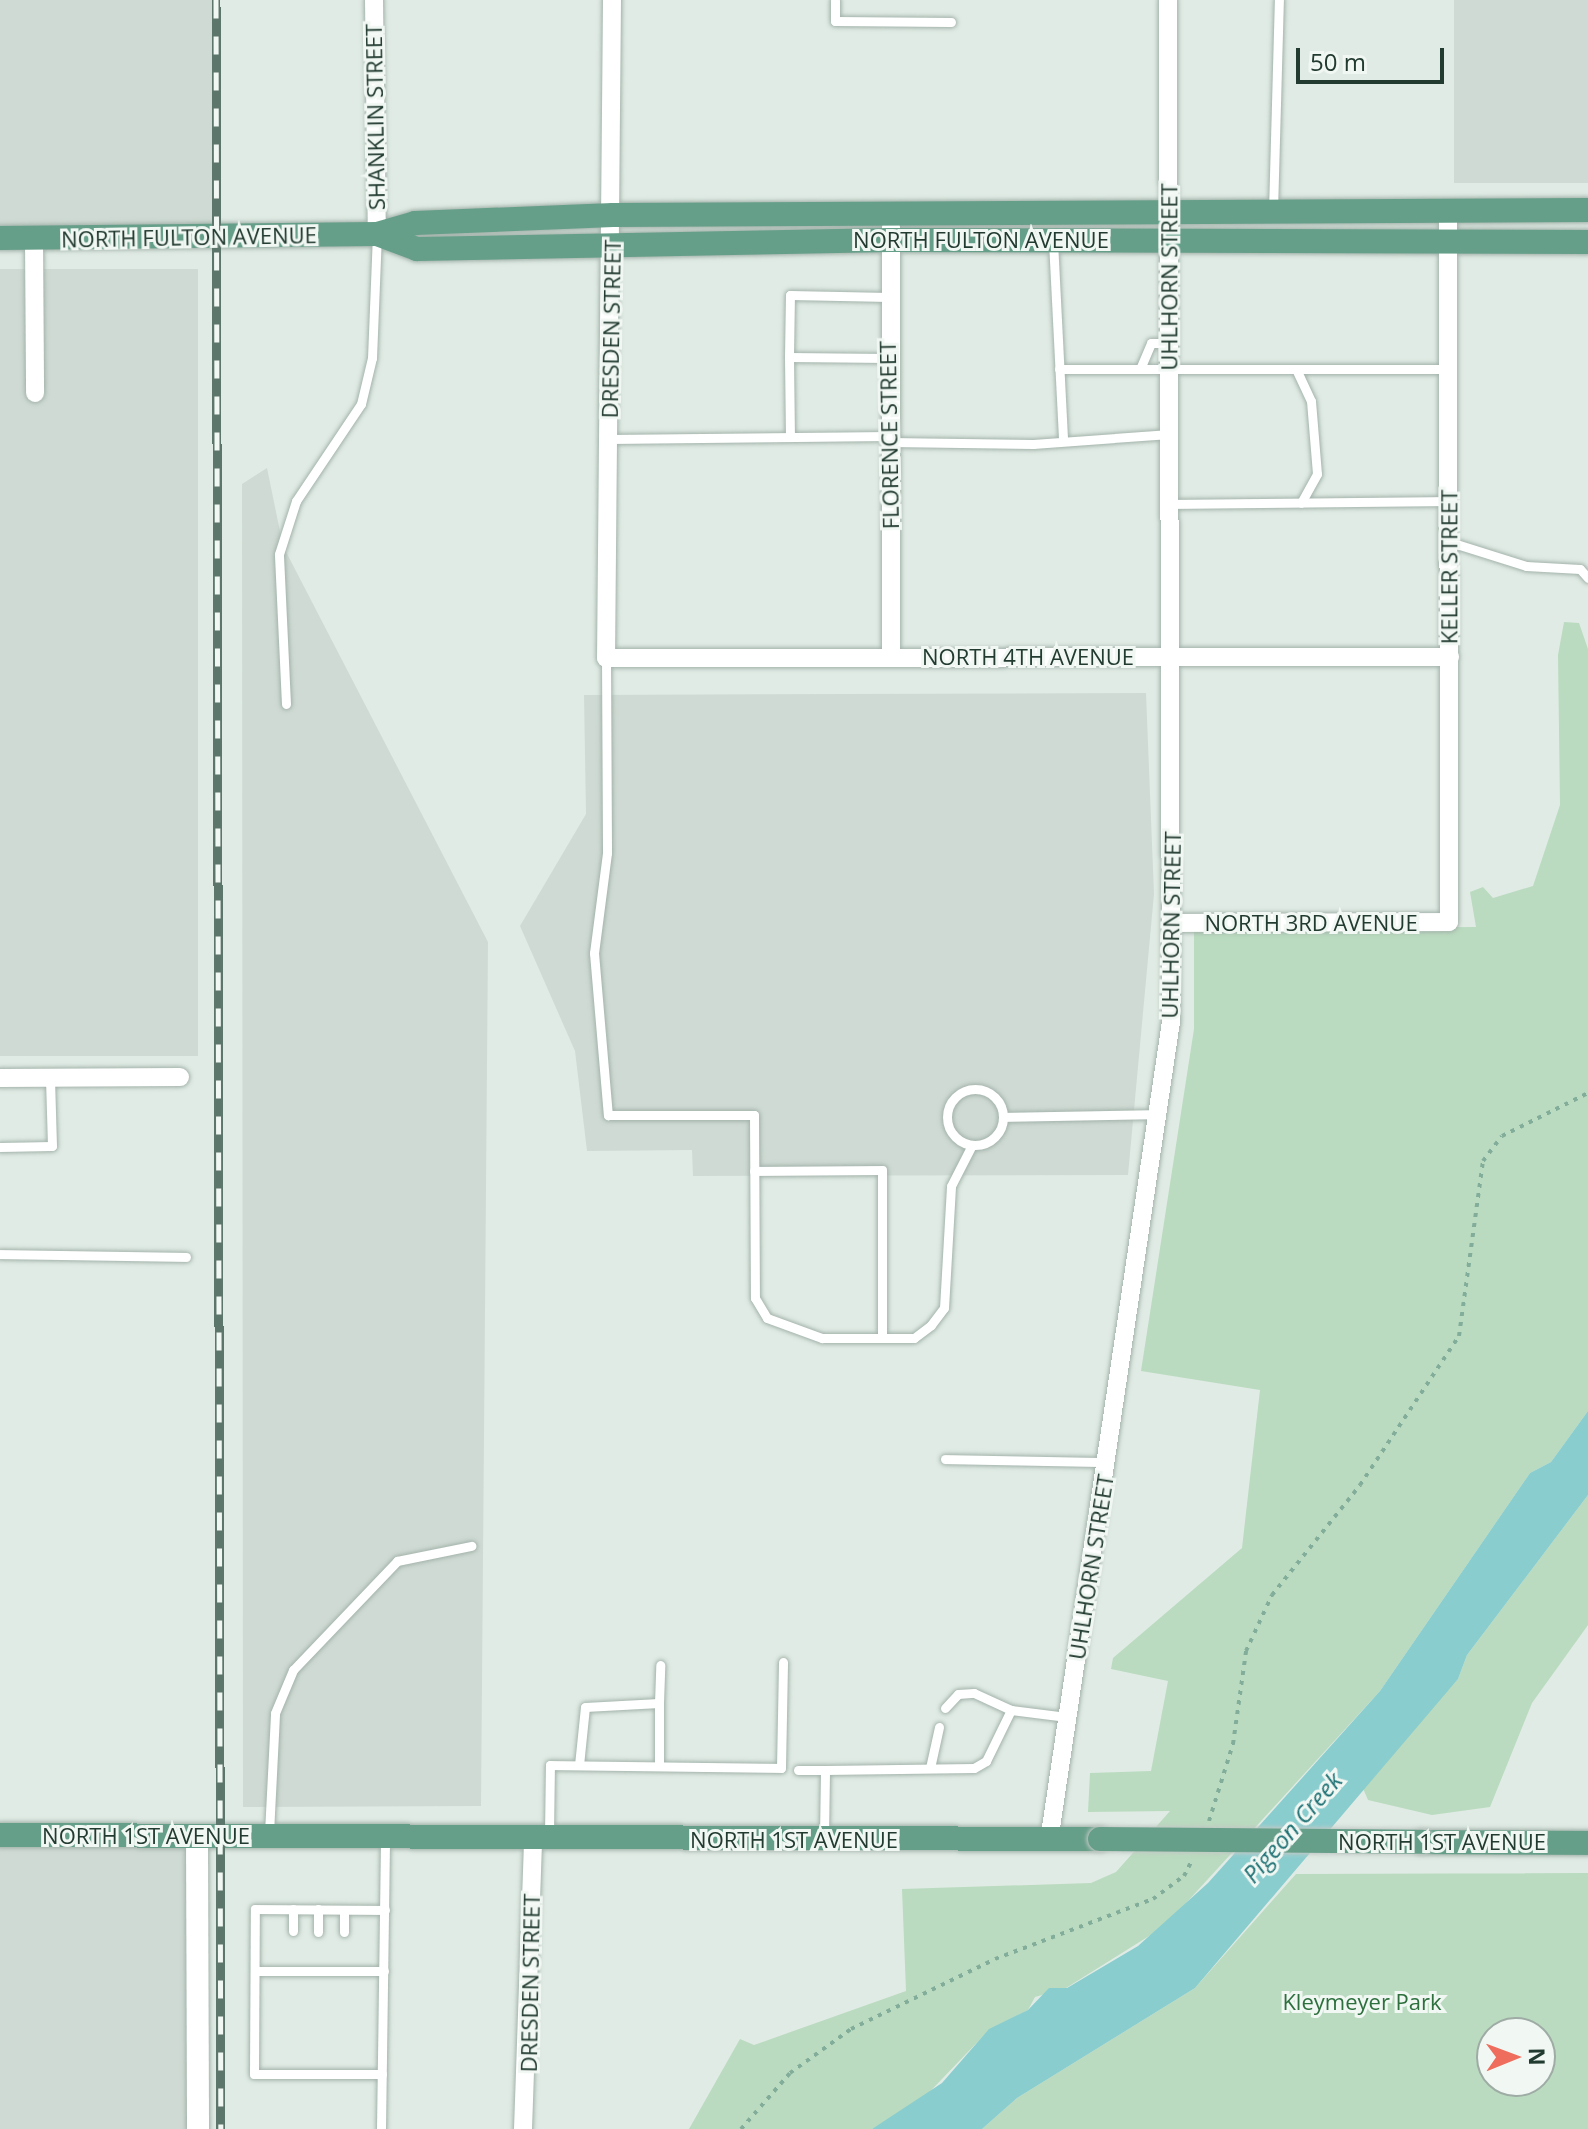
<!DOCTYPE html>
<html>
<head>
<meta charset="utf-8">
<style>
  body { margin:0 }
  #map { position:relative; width:1588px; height:2129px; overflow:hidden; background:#e0ebe5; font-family:"Open Sans",sans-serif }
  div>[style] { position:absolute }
  .built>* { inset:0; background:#cfdad4; transform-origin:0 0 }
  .green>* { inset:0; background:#badbbf }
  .water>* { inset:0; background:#8acdcf }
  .path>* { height:4px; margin-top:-2px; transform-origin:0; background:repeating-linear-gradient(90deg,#82ad9a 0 4px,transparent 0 10px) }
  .roads { filter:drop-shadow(0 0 2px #a3b3ab) drop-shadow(0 0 2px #a3b3ab) }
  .service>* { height:9px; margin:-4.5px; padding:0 4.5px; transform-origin:4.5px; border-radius:4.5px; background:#fff }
  .service>.ring { margin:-4.5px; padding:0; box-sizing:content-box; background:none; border:9px solid #fff; border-radius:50% }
  .minor>* { height:18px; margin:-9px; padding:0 9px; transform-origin:9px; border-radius:9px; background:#fff }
  .tertiary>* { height:22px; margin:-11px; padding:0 11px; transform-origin:11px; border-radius:11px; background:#fff }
  .primary>* { height:24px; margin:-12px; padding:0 12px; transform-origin:12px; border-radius:12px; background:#669f89 }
  .rail>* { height:9px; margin-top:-4.5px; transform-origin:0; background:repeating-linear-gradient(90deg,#f1f7f3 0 18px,#5c766c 0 36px); box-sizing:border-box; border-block:2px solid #5c766c }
  .bridges { filter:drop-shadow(0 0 2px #c1c8c5) drop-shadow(0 0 2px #c1c8c5) }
  .primary-bridge>* { height:24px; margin:-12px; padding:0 12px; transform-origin:12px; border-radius:12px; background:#669f89 }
  span { translate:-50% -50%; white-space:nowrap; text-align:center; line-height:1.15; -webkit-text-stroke:6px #f1f7f3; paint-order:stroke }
  .street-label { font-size:22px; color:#223b31 }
  .park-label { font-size:22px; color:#2d703e }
  .water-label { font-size:24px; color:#1e7174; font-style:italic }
  .north { position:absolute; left:1476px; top:2017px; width:80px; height:80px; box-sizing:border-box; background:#f1f7f3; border:2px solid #9eaca5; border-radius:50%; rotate:89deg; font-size:22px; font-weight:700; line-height:32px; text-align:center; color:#223b31 }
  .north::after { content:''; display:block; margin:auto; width:28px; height:36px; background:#ee6d5c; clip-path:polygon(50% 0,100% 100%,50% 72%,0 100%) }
  .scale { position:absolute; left:1296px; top:48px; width:148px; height:36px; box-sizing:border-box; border:4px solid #223b31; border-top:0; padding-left:10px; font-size:24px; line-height:28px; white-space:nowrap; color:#223b31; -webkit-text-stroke:6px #f1f7f3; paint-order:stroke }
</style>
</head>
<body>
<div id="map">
  <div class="built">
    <div style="left:0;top:0;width:216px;height:238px"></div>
    <div style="left:1454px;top:0;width:134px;height:183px"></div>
    <div style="left:0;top:269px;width:198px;height:787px"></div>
    <div style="clip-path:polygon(267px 468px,283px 546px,488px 942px,481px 1806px,243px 1807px,242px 484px)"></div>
    <div style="clip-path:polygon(1146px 693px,1154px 894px,1128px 1175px,693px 1176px,692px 1150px,587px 1151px,575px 1051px,520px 926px,586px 814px,584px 695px)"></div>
    <div style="left:0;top:1835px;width:197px;height:294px;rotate:1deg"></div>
  </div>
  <div class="green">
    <div style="clip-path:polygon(1564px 622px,1579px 623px,1588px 649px,1588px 1411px,1551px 1462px,1530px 1473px,1380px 1691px,1165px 1926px,1066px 1988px,1035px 1997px,1028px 2010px,989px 2030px,917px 2105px,872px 2129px,689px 2129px,740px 2039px,754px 2045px,906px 1991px,902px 1889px,1091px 1883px,1116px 1872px,1170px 1811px,1088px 1812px,1090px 1773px,1151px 1771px,1168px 1681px,1111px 1669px,1113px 1658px,1242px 1548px,1260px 1390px,1141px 1371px,1194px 1029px,1194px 929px,1476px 927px,1470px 892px,1483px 887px,1493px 898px,1533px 886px,1560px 805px,1558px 655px)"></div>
    <div style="clip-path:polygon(1588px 1495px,1588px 1625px,1532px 1703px,1490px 1807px,1432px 1815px,1368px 1800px,1362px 1786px,1458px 1679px,1467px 1655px)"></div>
    <div style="clip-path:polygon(evenodd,1588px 1873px,1588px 2129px,982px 2129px,1017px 2098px,1195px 1988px,1296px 1874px,1588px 1873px,1492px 2033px,1540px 2033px,1540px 2081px,1492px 2081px,1492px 2033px)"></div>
  </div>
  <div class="water">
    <div style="clip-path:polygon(1588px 1411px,1588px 1495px,1467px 1655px,1458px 1679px,1195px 1988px,1017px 2098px,982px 2129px,872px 2129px,942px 2083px,989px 2029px,1028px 2010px,1049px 1988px,1067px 1988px,1138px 1946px,1208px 1883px,1380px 1691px,1530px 1473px,1551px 1462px)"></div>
  </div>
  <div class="path">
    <div style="left:1209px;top:1821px;width:81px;rotate:-72.7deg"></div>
    <div style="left:1233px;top:1744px;width:94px;rotate:-82deg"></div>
    <div style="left:1246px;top:1651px;width:62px;rotate:-65.1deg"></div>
    <div style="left:1272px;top:1595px;width:141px;rotate:-51.3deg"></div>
    <div style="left:1360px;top:1485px;width:179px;rotate:-56.4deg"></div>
    <div style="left:1459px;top:1336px;width:177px;rotate:-82.2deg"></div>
    <div style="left:1483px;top:1161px;width:31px;rotate:-53deg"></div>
    <div style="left:1502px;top:1136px;width:96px;rotate:-26.6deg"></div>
    <div style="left:741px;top:2129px;width:74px;rotate:-48.8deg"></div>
    <div style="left:790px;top:2073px;width:75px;rotate:-35.8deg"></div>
    <div style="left:851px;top:2029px;width:160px;rotate:-25.9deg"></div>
    <div style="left:995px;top:1959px;width:169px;rotate:-20.8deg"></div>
    <div style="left:1153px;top:1899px;width:39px;rotate:-37deg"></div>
    <div style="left:1184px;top:1876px;width:16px;rotate:-63deg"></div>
  </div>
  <div class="roads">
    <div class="service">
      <div style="left:835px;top:0;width:21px;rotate:90deg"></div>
      <div style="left:835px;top:21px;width:116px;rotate:0.5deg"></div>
      <div style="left:1273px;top:211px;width:211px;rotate:-88.4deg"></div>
      <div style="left:1053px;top:241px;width:197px;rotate:87.1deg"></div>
      <div style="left:789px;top:357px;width:80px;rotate:89.3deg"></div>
      <div style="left:888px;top:358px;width:99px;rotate:-179.4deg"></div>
      <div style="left:789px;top:357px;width:62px;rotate:-89.1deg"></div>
      <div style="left:790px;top:295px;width:99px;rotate:1.2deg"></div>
      <div style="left:1059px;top:369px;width:389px"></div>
      <div style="left:1140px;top:369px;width:28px;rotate:-67deg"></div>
      <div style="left:1151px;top:343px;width:19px"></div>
      <div style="left:1296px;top:369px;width:35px;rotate:65deg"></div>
      <div style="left:1311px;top:401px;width:73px;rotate:85.3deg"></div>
      <div style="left:1317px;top:474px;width:33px;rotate:119deg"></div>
      <div style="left:609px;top:439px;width:280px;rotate:-0.6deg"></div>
      <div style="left:890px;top:442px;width:143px;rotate:0.8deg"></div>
      <div style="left:1033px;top:444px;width:137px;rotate:-4.2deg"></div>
      <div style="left:1171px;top:504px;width:278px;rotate:-0.6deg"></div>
      <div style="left:1450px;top:542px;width:80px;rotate:17.5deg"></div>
      <div style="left:1526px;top:566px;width:54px;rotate:3.2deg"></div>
      <div style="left:1580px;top:569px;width:12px;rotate:48deg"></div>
      <div style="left:606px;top:658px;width:195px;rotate:89.7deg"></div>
      <div style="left:607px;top:853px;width:101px;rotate:97.4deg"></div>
      <div style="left:594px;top:953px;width:163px;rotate:85.1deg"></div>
      <div style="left:608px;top:1115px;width:146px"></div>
      <div style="left:754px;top:1115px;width:183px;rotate:89.7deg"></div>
      <div style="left:755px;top:1298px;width:23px;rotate:59deg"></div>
      <div style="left:767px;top:1318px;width:59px;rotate:20deg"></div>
      <div style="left:822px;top:1338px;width:92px"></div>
      <div style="left:914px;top:1338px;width:21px;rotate:-37deg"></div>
      <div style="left:931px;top:1325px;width:21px;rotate:-53deg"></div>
      <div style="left:944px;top:1308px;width:122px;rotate:-86.7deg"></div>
      <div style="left:951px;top:1186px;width:46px;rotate:-62.9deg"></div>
      <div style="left:286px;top:704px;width:150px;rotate:-92.7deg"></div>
      <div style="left:279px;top:554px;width:56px;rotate:-72.2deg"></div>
      <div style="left:296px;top:501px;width:117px;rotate:-56.2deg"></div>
      <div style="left:361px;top:404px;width:47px;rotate:-76.6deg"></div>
      <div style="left:372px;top:358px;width:122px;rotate:-87.7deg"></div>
      <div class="ring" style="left:947px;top:1089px;width:47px;height:47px"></div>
      <div style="left:1003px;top:1117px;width:156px;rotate:-1.1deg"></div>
      <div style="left:0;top:1147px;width:52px;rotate:-1.1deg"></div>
      <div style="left:52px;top:1146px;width:69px;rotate:-91.7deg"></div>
      <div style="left:754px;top:1171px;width:128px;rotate:-0.4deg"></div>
      <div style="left:882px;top:1170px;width:168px;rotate:90deg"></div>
      <div style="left:0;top:1254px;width:186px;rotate:0.9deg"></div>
      <div style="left:945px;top:1459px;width:163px;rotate:1.1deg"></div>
      <div style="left:659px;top:1703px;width:38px;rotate:-88deg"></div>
      <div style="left:945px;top:1708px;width:19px;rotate:-47deg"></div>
      <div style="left:958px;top:1694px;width:16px;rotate:-4deg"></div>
      <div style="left:974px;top:1693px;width:41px;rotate:24.7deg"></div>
      <div style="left:579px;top:1765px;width:58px;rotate:-84.1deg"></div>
      <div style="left:585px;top:1707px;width:74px;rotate:-3.1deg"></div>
      <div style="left:659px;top:1703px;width:63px;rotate:90deg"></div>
      <div style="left:930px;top:1768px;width:42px;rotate:-77.6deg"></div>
      <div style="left:798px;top:1770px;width:27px"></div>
      <div style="left:269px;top:1833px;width:120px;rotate:-87.1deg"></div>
      <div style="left:275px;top:1713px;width:47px;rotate:-67.3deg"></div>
      <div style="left:293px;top:1670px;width:151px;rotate:-46.3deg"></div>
      <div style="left:397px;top:1561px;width:76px;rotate:-11.5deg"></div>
      <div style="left:549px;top:1834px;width:69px;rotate:-89.2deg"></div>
      <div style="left:550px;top:1765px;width:231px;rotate:0.7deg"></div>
      <div style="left:781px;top:1768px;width:106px;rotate:-88.9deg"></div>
      <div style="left:824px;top:1836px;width:66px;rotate:-89.1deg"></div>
      <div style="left:825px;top:1770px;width:149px;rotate:-0.8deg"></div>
      <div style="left:974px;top:1768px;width:14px;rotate:-30deg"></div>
      <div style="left:986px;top:1761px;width:57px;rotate:-63.9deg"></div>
      <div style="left:1011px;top:1710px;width:56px;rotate:7.1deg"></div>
      <div style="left:293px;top:1909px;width:22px;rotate:90deg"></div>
      <div style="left:344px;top:1910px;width:22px;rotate:90deg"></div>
      <div style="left:318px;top:1932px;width:23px;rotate:-90deg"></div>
      <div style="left:255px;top:1971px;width:129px"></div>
      <div style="left:382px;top:2074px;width:128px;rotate:180deg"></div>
      <div style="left:254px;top:2074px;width:165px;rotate:-89.7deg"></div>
      <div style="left:255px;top:1909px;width:130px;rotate:0.4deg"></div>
      <div style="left:381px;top:2129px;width:292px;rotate:-89.2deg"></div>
    </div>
    <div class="minor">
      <div style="left:374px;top:0;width:234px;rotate:89.3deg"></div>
      <div style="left:612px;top:0;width:658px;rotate:90.52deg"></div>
      <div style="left:606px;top:658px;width:844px;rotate:-0.07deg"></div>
      <div style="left:891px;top:227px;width:429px;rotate:90deg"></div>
      <div style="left:34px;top:238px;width:155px;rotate:89.6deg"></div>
      <div style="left:1173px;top:923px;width:276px;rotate:-0.2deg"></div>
      <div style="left:1449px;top:922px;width:711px;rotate:-90.08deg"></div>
      <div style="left:0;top:1078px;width:180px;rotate:-0.3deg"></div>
      <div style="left:1049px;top:1841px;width:828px;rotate:-81.53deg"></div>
      <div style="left:1171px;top:1022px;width:1022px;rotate:-90.17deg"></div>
      <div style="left:523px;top:2129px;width:291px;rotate:-88deg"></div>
    </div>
    <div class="tertiary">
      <div style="left:197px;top:1837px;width:292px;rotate:89.8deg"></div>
    </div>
    <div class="primary">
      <div style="left:377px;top:234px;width:43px;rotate:20.6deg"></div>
      <div style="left:417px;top:249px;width:473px;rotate:-1.1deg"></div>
      <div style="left:890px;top:240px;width:698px;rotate:0.16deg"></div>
      <div style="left:0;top:238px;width:377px;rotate:-0.6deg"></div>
      <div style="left:377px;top:234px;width:40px;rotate:-16deg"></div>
      <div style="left:415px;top:223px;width:198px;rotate:-2.3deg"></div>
      <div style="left:613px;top:215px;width:975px;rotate:-0.29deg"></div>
      <div style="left:0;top:1835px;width:1100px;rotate:0.21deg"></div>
      <div style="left:1422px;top:1842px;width:166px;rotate:0.3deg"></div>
    </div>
  </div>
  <div class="rail">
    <div style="left:216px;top:0;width:2129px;rotate:89.87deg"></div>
  </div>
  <div class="bridges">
    <div class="primary-bridge">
      <div style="left:1100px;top:1839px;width:322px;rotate:0.5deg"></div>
    </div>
  </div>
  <div class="street-label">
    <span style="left:375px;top:117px;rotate:-91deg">SHANKLIN STREET</span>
    <span style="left:189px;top:237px;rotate:-1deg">NORTH FULTON AVENUE</span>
    <span style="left:981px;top:240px">NORTH FULTON AVENUE</span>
    <span style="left:1169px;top:277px;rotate:-90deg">UHLHORN STREET</span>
    <span style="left:611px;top:329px;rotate:-89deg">DRESDEN STREET</span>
    <span style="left:889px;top:435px;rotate:-91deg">FLORENCE STREET</span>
    <span style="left:1449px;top:567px;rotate:-90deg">KELLER STREET</span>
    <span style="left:1028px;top:657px">NORTH 4TH AVENUE</span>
    <span style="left:1311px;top:923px">NORTH 3RD AVENUE</span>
    <span style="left:1171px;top:925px;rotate:-89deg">UHLHORN STREET</span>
    <span style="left:1091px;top:1567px;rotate:-81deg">UHLHORN STREET</span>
    <span style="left:146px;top:1836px">NORTH 1ST AVENUE</span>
    <span style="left:794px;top:1840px">NORTH 1ST AVENUE</span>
    <span style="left:1442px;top:1842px">NORTH 1ST AVENUE</span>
    <span style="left:530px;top:1983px;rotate:-89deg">DRESDEN STREET</span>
  </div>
  <div class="park-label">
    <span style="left:1362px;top:2002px">Kleymeyer Park</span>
  </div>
  <div class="water-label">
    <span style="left:1292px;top:1827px;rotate:-49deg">Pigeon Creek</span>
  </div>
  <div class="north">N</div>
  <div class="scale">50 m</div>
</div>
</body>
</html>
